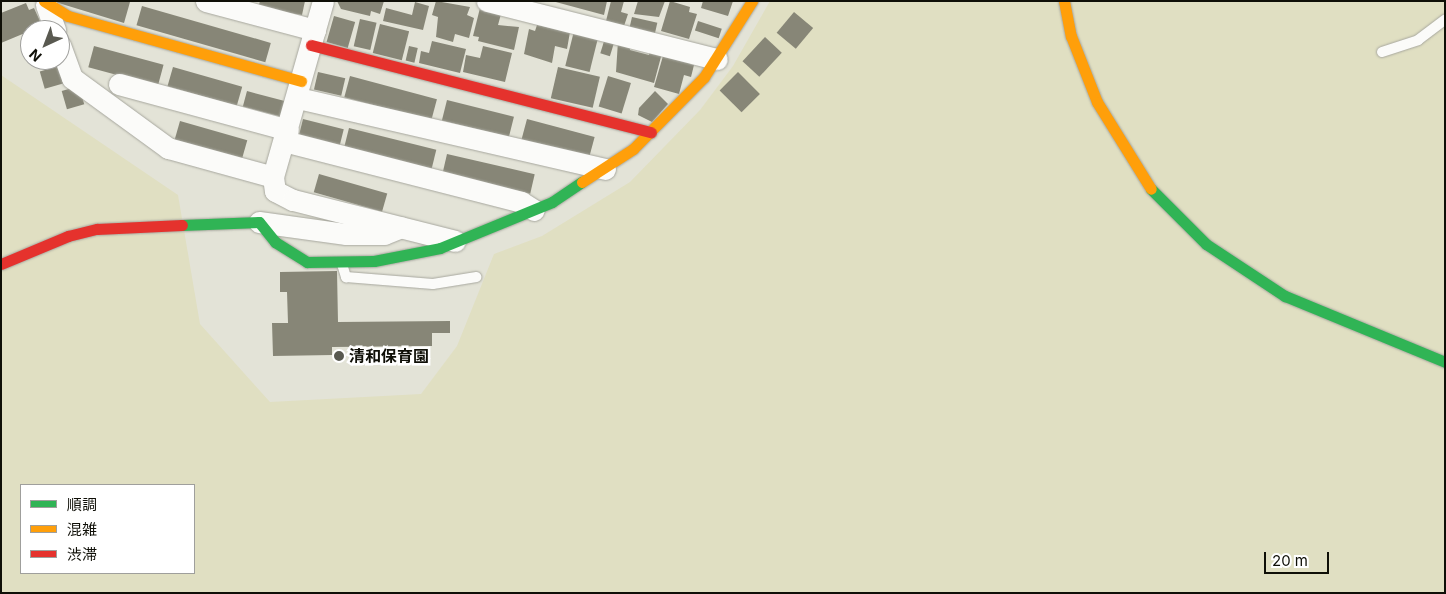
<!DOCTYPE html>
<html>
<head>
<meta charset="utf-8">
<style>
  body { margin:0 }
  #map { position:relative; width:1446px; height:594px; overflow:hidden; background:#e3e3d7; font-family:Inter,"Noto Sans JP",sans-serif }
  div>[style] { position:absolute }
  .green>* { inset:0; background:#e0dfc2 }
  .building>* { inset:0; background:#878677; transform-origin:0 0 }
  .roads { filter:drop-shadow(0 0 1px #a7a79e) drop-shadow(0 0 1px #a7a79e) }
  .lane>* { height:10px; margin:-5px; padding:0 5px; transform-origin:5px; border-radius:5px; background:#fbfbf9 }
  .street>* { height:21px; margin:-10.5px; padding:0 10.5px; transform-origin:10.5px; border-radius:10.5px; background:#fbfbf9 }
  .fast>* { height:11px; margin:-5.5px; padding:0 5.5px; transform-origin:5.5px; border-radius:5.5px; background:#30b455 }
  .slow>* { height:11px; margin:-5.5px; padding:0 5.5px; transform-origin:5.5px; border-radius:5.5px; background:#ff9f0a }
  .jam>* { height:11px; margin:-5.5px; padding:0 5.5px; transform-origin:5.5px; border-radius:5.5px; background:#e5322d }
  .dots>* { width:14px; height:14px; translate:-50% -50%; box-sizing:border-box; border:2px solid #fff; border-radius:50% }
  span { translate:-50% -50%; white-space:nowrap; text-align:center; line-height:1.15; -webkit-text-stroke:5px #fff; paint-order:stroke }
  .poi-label { font-size:16px; color:#0f0f07; font-weight:700 }
  .left { translate:0 -50%; text-align:left }
  .frame { position:absolute; inset:0; border:2px solid #0f0f07; pointer-events:none }
  .legend { position:absolute; left:20px; top:484px; width:175px; height:90px; box-sizing:border-box; background:#fff; border:1px solid #9f9f9c; margin:0; padding:6px 9px; list-style:none; font-size:15px; color:#0f0f07 }
  .legend li { display:flex; align-items:center; gap:10px; height:25px }
  .legend b { width:25px; border:1px solid #9f9f9c }
  .north { position:absolute; left:20px; top:20px; width:50px; height:50px; box-sizing:border-box; background:#fff; border:1px solid #9f9f9c; border-radius:50%; rotate:223deg; font-size:14px; font-weight:700; line-height:20px; text-align:center; color:#0f0f07 }
  .north::after { content:''; display:block; margin:auto; width:18px; height:22px; background:#595950; clip-path:polygon(50% 0,100% 100%,50% 72%,0 100%) }
  .scale { position:absolute; left:1264px; top:552px; width:65px; height:22px; box-sizing:border-box; border:2px solid #0f0f07; border-top:0; padding-left:6px; font-size:15px; line-height:18px; white-space:nowrap; color:#0f0f07; -webkit-text-stroke:4px #fff; paint-order:stroke }
</style>
</head>
<body>
<div id="map">
  <div class="green">
    <div style="clip-path:polygon(evenodd,770px 1px,1445px 1px,1445px 593px,1px 593px,1px 75px,178px 195px,200px 324px,270px 402px,421px 394px,457px 346px,494px 254px,542px 236px,630px 182px,700px 110px,733px 66px,770px 1px,21px 485px,194px 485px,194px 573px,21px 573px,21px 485px)"></div>
  </div>
  <div class="building">
    <div style="clip-path:polygon(52px 1px,129px 1px,130px 2px,124px 23px)"></div>
    <div style="clip-path:polygon(260px 1px,305px 1px,302px 15px,258px 8px)"></div>
    <div style="clip-path:polygon(337px 1px,384px 1px,380px 14px,371px 11px,370px 16px,341px 9px)"></div>
    <div style="clip-path:polygon(436px 1px,470px 7px,467px 15px,474px 18px,469px 38px,455px 34px,453px 42px,436px 37px,438px 17px,432px 15px)"></div>
    <div style="clip-path:polygon(552px 1px,607px 1px,604px 15px)"></div>
    <div style="clip-path:polygon(611px 1px,624px 1px,621px 12px,628px 14px,624px 26px,606px 21px)"></div>
    <div style="clip-path:polygon(638px 1px,665px 1px,659px 17px,634px 14px)"></div>
    <div style="clip-path:polygon(670px 1px,690px 7px,689px 12px,697px 14px,689px 39px,661px 31px)"></div>
    <div style="clip-path:polygon(703px 1px,733px 1px,728px 16px,701px 8px)"></div>
    <div style="clip-path:polygon(415px 2px,429px 6px,423px 30px,383px 21px,386px 8px,412px 15px)"></div>
    <div style="clip-path:polygon(26px 3px,29px 10px,34px 8px,40px 21px,35px 23px,37px 28px,1px 43px,1px 13px)"></div>
    <div style="left:142px;top:6px;width:134px;height:20px;rotate:16deg"></div>
    <div style="clip-path:polygon(480px 8px,501px 14px,498px 25px,519px 27px,514px 50px,478px 41px,479px 37px,473px 36px)"></div>
    <div style="left:794px;top:12px;width:25px;height:27px;rotate:40deg"></div>
    <div style="left:334px;top:16px;width:22px;height:27px;rotate:16deg"></div>
    <div style="left:632px;top:17px;width:26px;height:15px;rotate:13deg"></div>
    <div style="left:360px;top:19px;width:17px;height:28px;rotate:13deg"></div>
    <div style="left:698px;top:21px;width:25px;height:10px;rotate:18deg"></div>
    <div style="left:380px;top:24px;width:30px;height:30px;rotate:14deg"></div>
    <div style="clip-path:polygon(537px 25px,570px 32px,567px 49px,555px 46px,552px 63px,524px 54px,529px 29px,535px 31px)"></div>
    <div style="left:574px;top:31px;width:25px;height:36px;rotate:14deg"></div>
    <div style="left:765px;top:37px;width:23px;height:33px;rotate:43deg"></div>
    <div style="left:605px;top:38px;width:10px;height:16px;rotate:17deg"></div>
    <div style="clip-path:polygon(432px 41px,466px 49px,460px 73px,419px 63px,421px 51px,429px 53px)"></div>
    <div style="clip-path:polygon(618px 41px,630px 44px,630px 50px,649px 55px,650px 50px,662px 53px,654px 83px,616px 72px)"></div>
    <div style="left:94px;top:46px;width:72px;height:22px;rotate:15deg"></div>
    <div style="left:409px;top:46px;width:9px;height:15px;rotate:13deg"></div>
    <div style="clip-path:polygon(483px 46px,512px 53px,505px 82px,463px 72px,466px 55px,480px 58px)"></div>
    <div style="clip-path:polygon(663px 56px,691px 60px,690px 64px,694px 65px,691px 77px,684px 75px,679px 94px,654px 87px)"></div>
    <div style="left:59px;top:66px;width:18px;height:20px;rotate:74deg"></div>
    <div style="left:173px;top:67px;width:72px;height:20px;rotate:16deg"></div>
    <div style="left:558px;top:67px;width:43px;height:32px;rotate:13deg"></div>
    <div style="left:318px;top:72px;width:28px;height:18px;rotate:13deg"></div>
    <div style="left:738px;top:72px;width:31px;height:26px;rotate:45deg"></div>
    <div style="left:350px;top:76px;width:90px;height:22px;rotate:15deg"></div>
    <div style="left:608px;top:76px;width:24px;height:32px;rotate:17deg"></div>
    <div style="left:79px;top:86px;width:19px;height:18px;rotate:74deg"></div>
    <div style="left:247px;top:91px;width:39px;height:16px;rotate:15deg"></div>
    <div style="clip-path:polygon(655px 91px,668px 104px,652px 122px,638px 115px,639px 108px)"></div>
    <div style="left:447px;top:100px;width:69px;height:21px;rotate:14deg"></div>
    <div style="left:303px;top:119px;width:42px;height:18px;rotate:14deg"></div>
    <div style="left:527px;top:119px;width:70px;height:23px;rotate:15deg"></div>
    <div style="left:180px;top:121px;width:70px;height:22px;rotate:16deg"></div>
    <div style="left:349px;top:128px;width:90px;height:21px;rotate:14deg"></div>
    <div style="left:447px;top:154px;width:90px;height:20px;rotate:13deg"></div>
    <div style="left:319px;top:174px;width:71px;height:19px;rotate:16deg"></div>
    <div style="clip-path:polygon(337px 271px,338px 322px,450px 321px,450px 333px,432px 333px,432px 346px,332px 347px,332px 355px,273px 356px,272px 323px,288px 323px,287px 292px,280px 292px,280px 272px)"></div>
  </div>
  <div class="roads">
    <div class="lane">
      <div style="left:1382px;top:52px;width:38px;rotate:-18deg"></div>
      <div style="left:1418px;top:40px;width:34px;rotate:-37deg"></div>
      <div style="left:342px;top:264px;width:14px;rotate:73deg"></div>
      <div style="left:346px;top:277px;width:87px;rotate:4.6deg"></div>
      <div style="left:433px;top:284px;width:44px;rotate:-9.2deg"></div>
    </div>
    <div class="street">
      <div style="left:206px;top:1px;width:113px;rotate:14.9deg"></div>
      <div style="left:323px;top:1px;width:183px;rotate:105.9deg"></div>
      <div style="left:273px;top:177px;width:14px;rotate:82deg"></div>
      <div style="left:275px;top:191px;width:20px;rotate:27deg"></div>
      <div style="left:293px;top:200px;width:167px;rotate:14.2deg"></div>
      <div style="left:487px;top:1px;width:237px;rotate:14.2deg"></div>
      <div style="left:46px;top:5px;width:27px;rotate:70deg"></div>
      <div style="left:60px;top:45px;width:35px;rotate:70deg"></div>
      <div style="left:72px;top:78px;width:119px;rotate:36.1deg"></div>
      <div style="left:168px;top:148px;width:109px;rotate:15.4deg"></div>
      <div style="left:119px;top:84px;width:175px;rotate:15.2deg"></div>
      <div style="left:298px;top:98px;width:315px;rotate:13deg"></div>
      <div style="left:284px;top:141px;width:245px;rotate:14.4deg"></div>
      <div style="left:521px;top:202px;width:15px;rotate:32deg"></div>
      <div style="left:259px;top:222px;width:88px;rotate:7.9deg"></div>
      <div style="left:346px;top:234px;width:38px"></div>
      <div style="left:384px;top:234px;width:18px;rotate:-22deg"></div>
    </div>
    <div class="fast">
      <div style="left:1151px;top:189px;width:78px;rotate:45deg"></div>
      <div style="left:1206px;top:244px;width:95px;rotate:33.4deg"></div>
      <div style="left:1285px;top:296px;width:173px;rotate:22.4deg"></div>
      <div style="left:182px;top:225px;width:77px;rotate:-2.2deg"></div>
      <div style="left:259px;top:222px;width:26px;rotate:51deg"></div>
      <div style="left:275px;top:242px;width:38px;rotate:32deg"></div>
      <div style="left:307px;top:262px;width:67px;rotate:-0.9deg"></div>
      <div style="left:374px;top:261px;width:67px;rotate:-11.1deg"></div>
      <div style="left:440px;top:248px;width:121px;rotate:-22.3deg"></div>
      <div style="left:552px;top:202px;width:36px;rotate:-34deg"></div>
    </div>
    <div class="slow">
      <div style="left:44px;top:1px;width:28px;rotate:32deg"></div>
      <div style="left:68px;top:16px;width:242px;rotate:15.6deg"></div>
      <div style="left:1064px;top:1px;width:36px;rotate:79deg"></div>
      <div style="left:1071px;top:36px;width:71px;rotate:68.5deg"></div>
      <div style="left:1097px;top:102px;width:102px;rotate:58.2deg"></div>
      <div style="left:582px;top:182px;width:61px;rotate:-32.9deg"></div>
      <div style="left:633px;top:149px;width:101px;rotate:-45.4deg"></div>
      <div style="left:704px;top:77px;width:90px;rotate:-57.7deg"></div>
    </div>
    <div class="jam">
      <div style="left:311px;top:45px;width:351px;rotate:14.4deg"></div>
      <div style="left:1px;top:264px;width:73px;rotate:-22.7deg"></div>
      <div style="left:68px;top:236px;width:30px;rotate:-14deg"></div>
      <div style="left:97px;top:229px;width:85px;rotate:-2.7deg"></div>
    </div>
  </div>
  <div class="dots">
    <div style="left:339px;top:356px;background:#595950"></div>
  </div>
  <div class="poi-label">
    <span class="left" style="left:349px;top:356px">清和保育園</span>
  </div>
  <div class="frame"></div>
  <ul class="legend">
  <li><b style="height:6px;background:#30b455"></b>順調</li>
  <li><b style="height:6px;background:#ff9f0a"></b>混雑</li>
  <li><b style="height:6px;background:#e5322d"></b>渋滞</li>
  </ul>
  <div class="north">N</div>
  <div class="scale">20 m</div>
</div>
</body>
</html>
